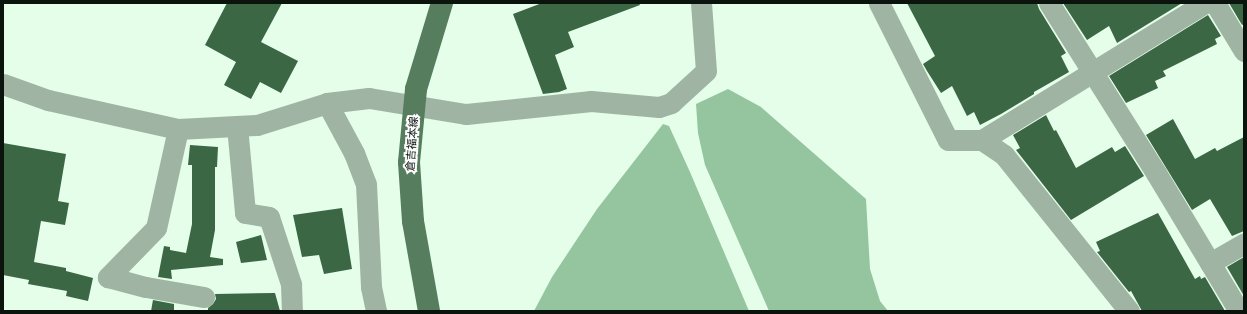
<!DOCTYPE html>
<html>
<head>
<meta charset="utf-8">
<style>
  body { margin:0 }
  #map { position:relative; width:1247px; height:314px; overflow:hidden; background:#e4fee9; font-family:"Titillium Web","Noto Sans JP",sans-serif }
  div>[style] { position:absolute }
  .forest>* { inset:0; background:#95c59f }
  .building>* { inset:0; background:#3b6745 }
  .minor>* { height:21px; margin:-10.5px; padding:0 10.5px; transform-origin:10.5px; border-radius:10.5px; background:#a0b4a3 }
  .primary>* { height:22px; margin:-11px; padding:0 11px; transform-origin:11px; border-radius:11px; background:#577d5f }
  span { translate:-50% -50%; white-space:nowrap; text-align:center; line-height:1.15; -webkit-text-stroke:4px #fff; paint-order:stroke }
  .street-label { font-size:11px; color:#0a130c }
  .frame { position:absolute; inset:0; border:4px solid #0a130c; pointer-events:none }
</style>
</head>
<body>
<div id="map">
  <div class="forest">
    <div style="clip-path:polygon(728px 89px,761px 107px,866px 199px,870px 269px,880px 301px,888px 311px,769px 311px,705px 165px,698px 133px,696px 104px)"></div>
    <div style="clip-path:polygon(663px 124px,669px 126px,690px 172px,749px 311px,534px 311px,552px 277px,597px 209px)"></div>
  </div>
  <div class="building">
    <div style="clip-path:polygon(227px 3px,282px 3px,261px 42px,298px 61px,281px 93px,260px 82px,251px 99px,224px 85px,236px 62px,205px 45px)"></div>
    <div style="clip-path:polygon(542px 3px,639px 3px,640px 5px,568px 32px,574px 47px,555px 55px,567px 89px,559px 92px,543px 94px,513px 14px)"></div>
    <div style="clip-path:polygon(907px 3px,1037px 3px,1039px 9px,1066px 53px,1061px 56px,1069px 72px,1034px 92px,1034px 94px,1001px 114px,980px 125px,974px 112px,967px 116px,952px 86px,941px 93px,927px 71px,923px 64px,935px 56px)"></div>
    <div style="clip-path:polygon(1063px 3px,1182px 3px,1117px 43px,1109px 26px,1087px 40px)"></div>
    <div style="clip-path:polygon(1229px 3px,1244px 3px,1244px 24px,1242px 25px)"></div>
    <div style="clip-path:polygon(1208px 15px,1221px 36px,1215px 39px,1217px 44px,1163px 71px,1166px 76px,1155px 81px,1158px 88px,1126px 103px,1109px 76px)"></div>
    <div style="clip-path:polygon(1046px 115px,1054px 131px,1056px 130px,1076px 168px,1112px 147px,1115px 152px,1125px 146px,1144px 176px,1071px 220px,1016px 150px,1020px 148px,1013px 135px)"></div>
    <div style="clip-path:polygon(1173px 119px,1195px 159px,1215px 148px,1217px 151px,1244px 137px,1244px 231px,1232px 236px,1210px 199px,1192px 210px,1146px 135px)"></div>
    <div style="clip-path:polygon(3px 143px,66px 154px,58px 201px,69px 203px,65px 225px,41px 221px,34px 262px,66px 268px,66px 271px,93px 278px,88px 301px,66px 296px,67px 291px,28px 284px,29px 280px,3px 275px)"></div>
    <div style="clip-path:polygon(190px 145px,218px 147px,217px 167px,215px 167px,215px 230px,210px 257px,223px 259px,223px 265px,171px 270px,172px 279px,158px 277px,164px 246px,170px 247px,170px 250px,186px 253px,192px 224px,192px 165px,188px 165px)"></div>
    <div style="clip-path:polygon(342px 208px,352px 269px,324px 274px,319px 255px,302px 257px,293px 215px)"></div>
    <div style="clip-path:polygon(1158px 213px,1195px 279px,1200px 276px,1201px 279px,1205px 277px,1225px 311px,1142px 311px,1131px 291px,1129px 292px,1097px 252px,1100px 251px,1096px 242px)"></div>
    <div style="clip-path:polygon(261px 235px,267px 260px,241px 263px,236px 242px)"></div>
    <div style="clip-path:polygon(1244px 257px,1244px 296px,1227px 267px)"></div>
    <div style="clip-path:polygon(275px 293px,280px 311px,208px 311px,208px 308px,213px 304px,216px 299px,215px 294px)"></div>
    <div style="clip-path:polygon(153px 300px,174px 304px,174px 311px,151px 311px)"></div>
  </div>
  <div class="minor">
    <div style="left:879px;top:3px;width:153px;rotate:63.3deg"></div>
    <div style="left:948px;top:140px;width:34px"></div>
    <div style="left:982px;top:140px;width:27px;rotate:34deg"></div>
    <div style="left:1004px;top:155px;width:200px;rotate:51.3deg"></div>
    <div style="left:1049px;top:3px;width:201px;rotate:57.8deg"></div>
    <div style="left:1156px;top:173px;width:161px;rotate:59deg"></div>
    <div style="left:1215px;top:3px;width:56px;rotate:58.9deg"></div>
    <div style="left:3px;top:84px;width:48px;rotate:19.6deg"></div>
    <div style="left:48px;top:100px;width:133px;rotate:12.6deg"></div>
    <div style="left:178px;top:129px;width:79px;rotate:-2.9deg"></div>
    <div style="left:257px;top:125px;width:73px;rotate:-17.4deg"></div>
    <div style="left:327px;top:103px;width:42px;rotate:-6.8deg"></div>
    <div style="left:369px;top:98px;width:98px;rotate:9.4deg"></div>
    <div style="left:466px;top:114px;width:126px;rotate:-5.9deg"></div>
    <div style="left:591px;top:101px;width:68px;rotate:5deg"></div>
    <div style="left:659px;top:107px;width:13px;rotate:-18deg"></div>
    <div style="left:671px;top:103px;width:47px;rotate:-42.4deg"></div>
    <div style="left:706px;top:71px;width:68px;rotate:-94.2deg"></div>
    <div style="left:327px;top:103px;width:57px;rotate:61.6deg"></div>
    <div style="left:354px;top:153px;width:33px;rotate:69deg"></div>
    <div style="left:366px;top:184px;width:103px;rotate:87.2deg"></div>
    <div style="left:371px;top:287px;width:25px;rotate:78deg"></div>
    <div style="left:237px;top:126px;width:87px;rotate:84.7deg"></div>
    <div style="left:245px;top:213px;width:24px;rotate:9deg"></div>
    <div style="left:269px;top:217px;width:71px;rotate:71.8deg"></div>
    <div style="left:291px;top:284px;width:27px;rotate:88deg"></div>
    <div style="left:178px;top:129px;width:101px;rotate:102.5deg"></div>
    <div style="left:156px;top:228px;width:69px;rotate:134.4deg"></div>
    <div style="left:108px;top:277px;width:39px;rotate:15deg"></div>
    <div style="left:146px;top:287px;width:59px;rotate:9.8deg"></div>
    <div style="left:982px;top:140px;width:262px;rotate:-31.6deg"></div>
    <div style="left:1210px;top:263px;width:39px;rotate:-30deg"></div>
  </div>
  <div class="primary">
    <div style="left:429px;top:311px;width:91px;rotate:-100.1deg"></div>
    <div style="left:413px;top:221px;width:59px;rotate:-93.9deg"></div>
    <div style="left:409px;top:162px;width:73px;rotate:-84.5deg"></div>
    <div style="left:416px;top:89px;width:90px;rotate:-73.2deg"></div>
  </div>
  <div class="street-label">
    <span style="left:412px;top:144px;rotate:-86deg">倉吉福本線</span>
  </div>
  <div class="frame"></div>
</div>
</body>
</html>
